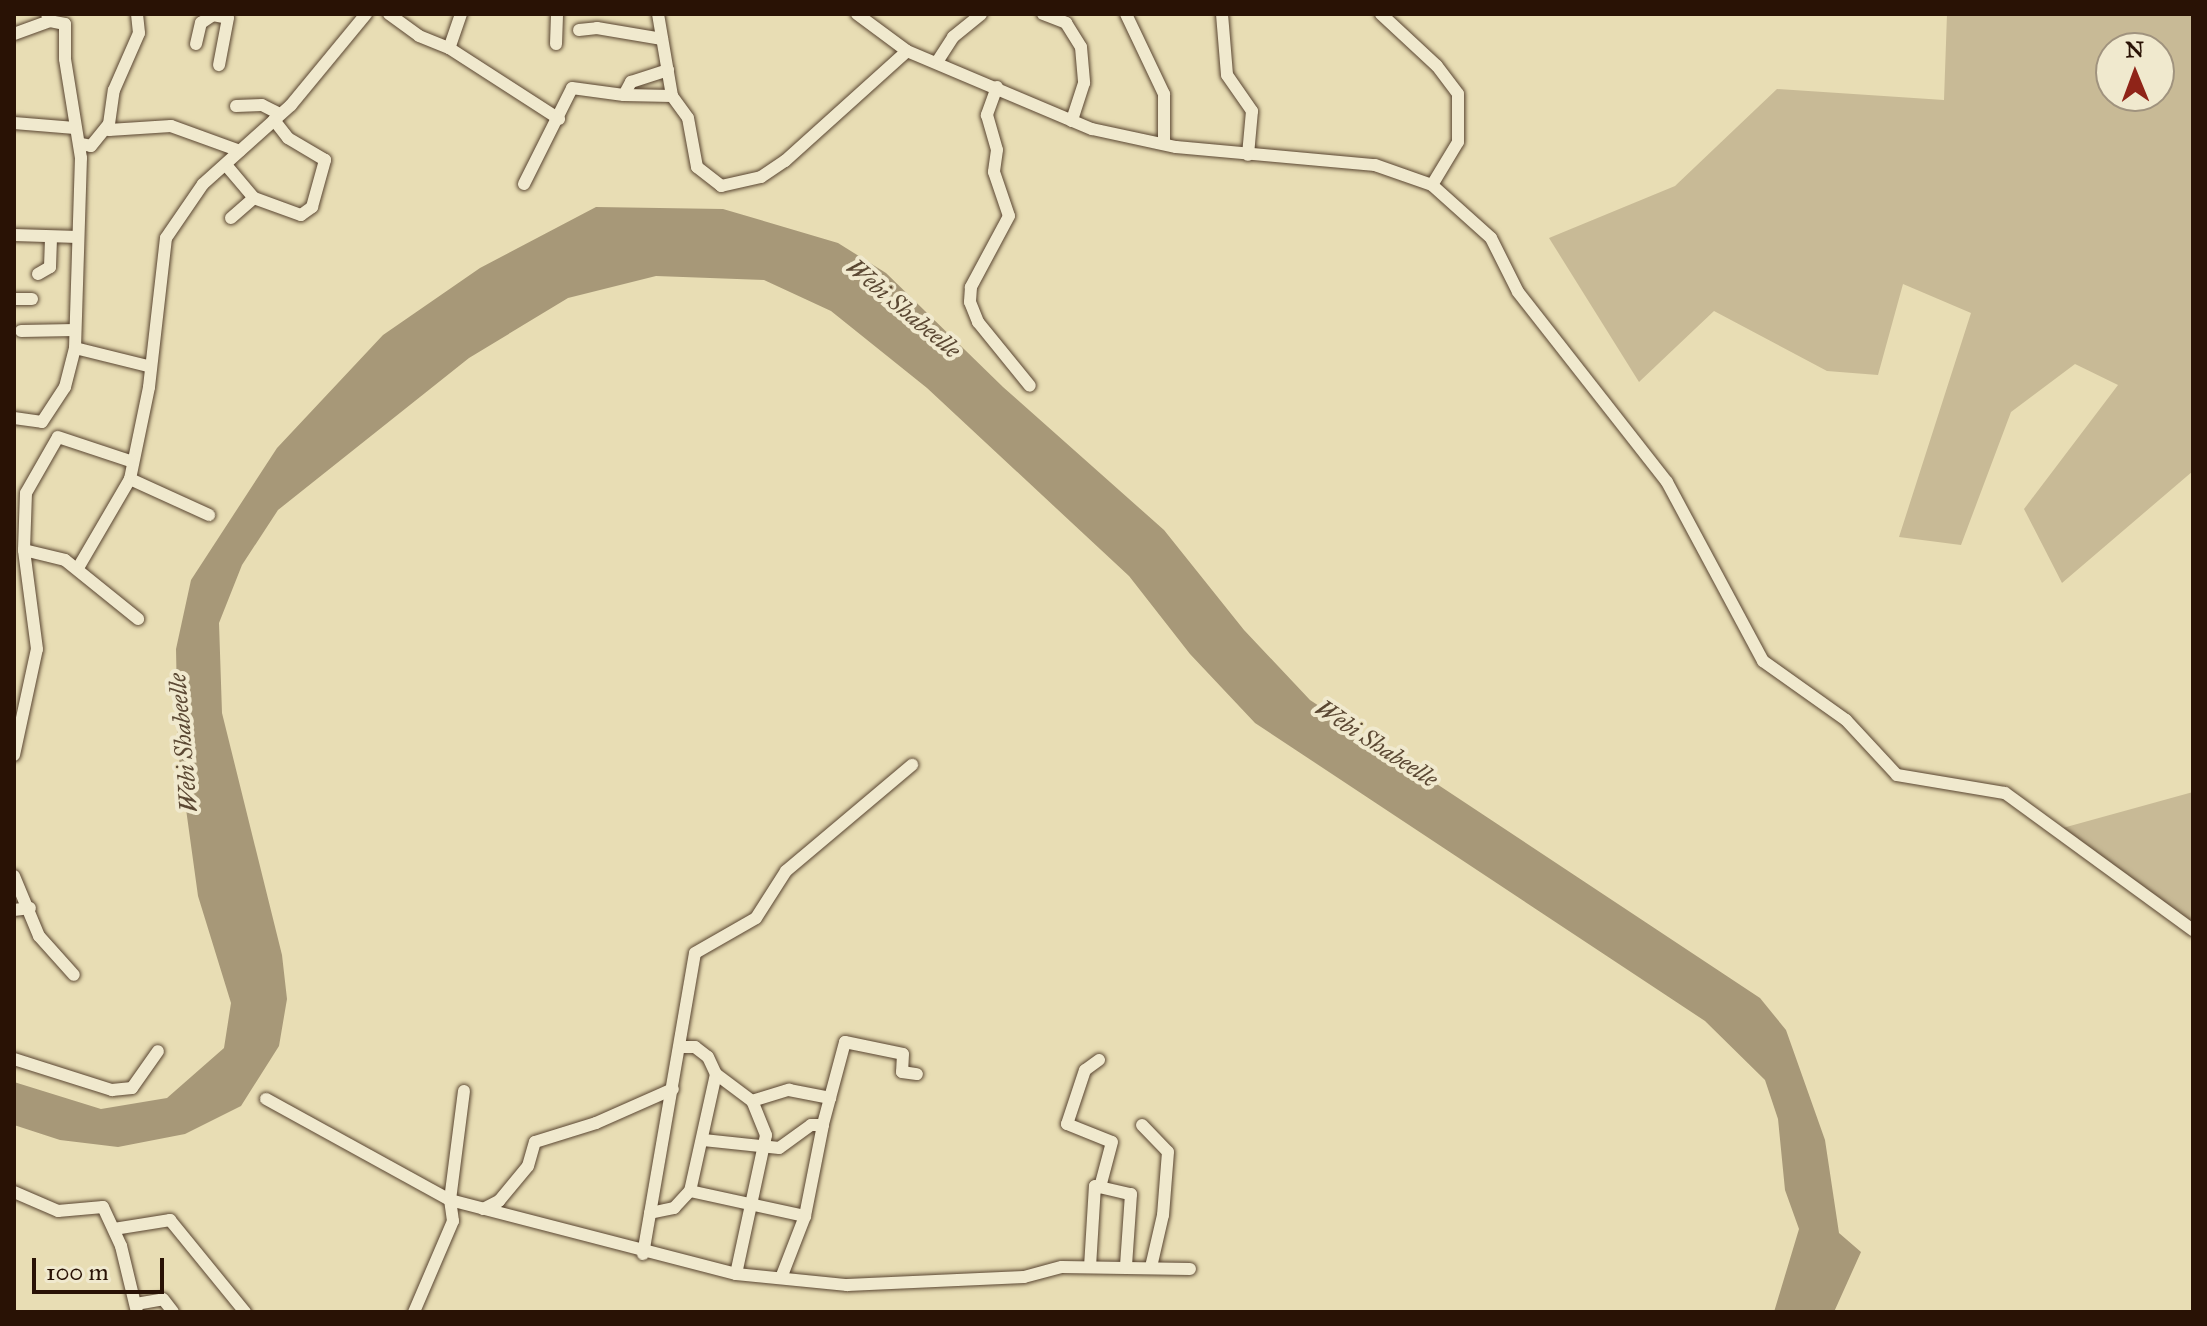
<!DOCTYPE html>
<html>
<head>
<meta charset="utf-8">
<style>
  body { margin:0 }
  #map { position:relative; width:2207px; height:1326px; overflow:hidden; background:#e8ddb4; font-family:"IM FELL Great Primer",serif }
  div>[style] { position:absolute }
  .green>* { inset:0; background:#c8ba96 }
  .water>* { inset:0; background:#a79878 }
  .roads { filter:drop-shadow(0 0 2px #594531) drop-shadow(0 0 2px #594531) }
  .minor>* { height:12px; margin:-6px; padding:0 6px; transform-origin:6px; border-radius:6px; background:#f0e9ce }
  span { translate:-50% -50%; white-space:nowrap; text-align:center; line-height:1.15; -webkit-text-stroke:8px #f0e9ce; paint-order:stroke }
  .water-label { font-size:24px; color:#5b4833; font-style:italic }
  .frame { position:absolute; inset:0; border:16px solid #291205; pointer-events:none }
  .north { position:absolute; left:2095px; top:32px; width:80px; height:80px; box-sizing:border-box; background:#f0e9ce; border:2px solid #a0937e; border-radius:50%; rotate:359deg; font-size:22px; font-weight:700; line-height:32px; text-align:center; color:#291205 }
  .north::after { content:''; display:block; margin:auto; width:28px; height:36px; background:#8f2418; clip-path:polygon(50% 0,100% 100%,50% 72%,0 100%) }
  .scale { position:absolute; left:32px; top:1258px; width:132px; height:36px; box-sizing:border-box; border:4px solid #291205; border-top:0; padding-left:10px; font-size:24px; line-height:28px; white-space:nowrap; color:#291205; -webkit-text-stroke:6px #f0e9ce; paint-order:stroke }
</style>
</head>
<body>
<div id="map">
  <div class="green">
    <div style="clip-path:polygon(evenodd,1947px 14px,2193px 14px,2193px 471px,2062px 583px,2024px 509px,2118px 385px,2075px 364px,2011px 412px,1961px 545px,1899px 537px,1971px 313px,1903px 284px,1878px 375px,1827px 371px,1714px 311px,1639px 382px,1549px 238px,1675px 186px,1777px 89px,1944px 100px,1947px 14px,2111px 48px,2159px 48px,2159px 96px,2111px 96px,2111px 48px)"></div>
    <div style="clip-path:polygon(2193px 792px,2193px 930px,2059px 829px)"></div>
  </div>
  <div class="water">
    <div style="clip-path:polygon(596px 207px,723px 209px,838px 243px,886px 273px,1003px 387px,1164px 530px,1244px 630px,1310px 700px,1760px 998px,1786px 1030px,1825px 1140px,1839px 1233px,1861px 1252px,1834px 1312px,1774px 1312px,1799px 1229px,1785px 1190px,1778px 1119px,1765px 1080px,1705px 1021px,1255px 723px,1190px 654px,1129px 576px,927px 388px,831px 311px,764px 280px,656px 276px,568px 298px,469px 358px,278px 510px,242px 565px,219px 623px,222px 713px,282px 955px,287px 999px,279px 1046px,241px 1106px,185px 1134px,118px 1147px,60px 1140px,14px 1125px,14px 1082px,101px 1109px,167px 1098px,224px 1048px,231px 1003px,198px 896px,178px 751px,176px 649px,191px 580px,277px 448px,383px 335px,480px 268px)"></div>
  </div>
  <div class="roads">
    <div class="minor">
      <div style="left:389px;top:14px;width:37px;rotate:36deg"></div>
      <div style="left:419px;top:36px;width:32px;rotate:22deg"></div>
      <div style="left:461px;top:14px;width:36px;rotate:109deg"></div>
      <div style="left:449px;top:48px;width:131px;rotate:32.8deg"></div>
      <div style="left:658px;top:14px;width:83px;rotate:80.3deg"></div>
      <div style="left:672px;top:96px;width:27px;rotate:54deg"></div>
      <div style="left:688px;top:118px;width:50px;rotate:79.6deg"></div>
      <div style="left:697px;top:167px;width:31px;rotate:38deg"></div>
      <div style="left:721px;top:186px;width:41px;rotate:-12.7deg"></div>
      <div style="left:761px;top:177px;width:29px;rotate:-34deg"></div>
      <div style="left:785px;top:161px;width:164px;rotate:-42deg"></div>
      <div style="left:857px;top:14px;width:62px;rotate:36.5deg"></div>
      <div style="left:907px;top:51px;width:201px;rotate:22.9deg"></div>
      <div style="left:1092px;top:129px;width:86px;rotate:12.1deg"></div>
      <div style="left:1176px;top:147px;width:200px;rotate:5.2deg"></div>
      <div style="left:1375px;top:165px;width:60px;rotate:19.3deg"></div>
      <div style="left:1432px;top:185px;width:79px;rotate:41.9deg"></div>
      <div style="left:1491px;top:238px;width:60px;rotate:63.4deg"></div>
      <div style="left:1518px;top:292px;width:241px;rotate:51.9deg"></div>
      <div style="left:1667px;top:482px;width:203px;rotate:61.8deg"></div>
      <div style="left:1763px;top:661px;width:102px;rotate:35.4deg"></div>
      <div style="left:1846px;top:720px;width:75px;rotate:47.2deg"></div>
      <div style="left:1897px;top:775px;width:109px;rotate:9.5deg"></div>
      <div style="left:2005px;top:793px;width:233px;rotate:36.1deg"></div>
      <div style="left:1043px;top:14px;width:25px;rotate:21deg"></div>
      <div style="left:1066px;top:23px;width:28px;rotate:58deg"></div>
      <div style="left:1081px;top:47px;width:36px;rotate:85deg"></div>
      <div style="left:1084px;top:83px;width:40px;rotate:108deg"></div>
      <div style="left:1126px;top:14px;width:89px;rotate:64.6deg"></div>
      <div style="left:1164px;top:94px;width:50px;rotate:90deg"></div>
      <div style="left:1222px;top:14px;width:61px;rotate:85.3deg"></div>
      <div style="left:1227px;top:75px;width:44px;rotate:55.2deg"></div>
      <div style="left:1252px;top:111px;width:44px;rotate:95.2deg"></div>
      <div style="left:1381px;top:14px;width:76px;rotate:42.9deg"></div>
      <div style="left:1437px;top:66px;width:35px;rotate:53deg"></div>
      <div style="left:1458px;top:94px;width:48px;rotate:90deg"></div>
      <div style="left:1458px;top:142px;width:50px;rotate:121.2deg"></div>
      <div style="left:579px;top:30px;width:18px;rotate:-6deg"></div>
      <div style="left:597px;top:28px;width:66px;rotate:9.6deg"></div>
      <div style="left:14px;top:34px;width:38px;rotate:-20deg"></div>
      <div style="left:196px;top:44px;width:22px;rotate:-77deg"></div>
      <div style="left:201px;top:23px;width:14px;rotate:-34deg"></div>
      <div style="left:213px;top:15px;width:15px;rotate:11deg"></div>
      <div style="left:228px;top:18px;width:48px;rotate:100.8deg"></div>
      <div style="left:556px;top:44px;width:30px;rotate:-88deg"></div>
      <div style="left:937px;top:62px;width:30px;rotate:-57deg"></div>
      <div style="left:953px;top:37px;width:36px;rotate:-39deg"></div>
      <div style="left:997px;top:87px;width:30px;rotate:110deg"></div>
      <div style="left:987px;top:115px;width:36px;rotate:74deg"></div>
      <div style="left:997px;top:150px;width:22px;rotate:98deg"></div>
      <div style="left:994px;top:172px;width:46px;rotate:71.2deg"></div>
      <div style="left:1009px;top:216px;width:81px;rotate:118.2deg"></div>
      <div style="left:971px;top:287px;width:15px;rotate:94deg"></div>
      <div style="left:970px;top:302px;width:22px;rotate:68deg"></div>
      <div style="left:978px;top:322px;width:82px;rotate:50.9deg"></div>
      <div style="left:624px;top:95px;width:48px;rotate:1.2deg"></div>
      <div style="left:236px;top:106px;width:26px;rotate:-2deg"></div>
      <div style="left:262px;top:105px;width:18px;rotate:27deg"></div>
      <div style="left:14px;top:123px;width:61px;rotate:4.7deg"></div>
      <div style="left:109px;top:124px;width:6px;rotate:90deg"></div>
      <div style="left:109px;top:130px;width:62px;rotate:-3.7deg"></div>
      <div style="left:171px;top:126px;width:73px;rotate:19.9deg"></div>
      <div style="left:81px;top:144px;width:10px;rotate:11deg"></div>
      <div style="left:91px;top:146px;width:28px;rotate:-51deg"></div>
      <div style="left:109px;top:124px;width:34px;rotate:-82deg"></div>
      <div style="left:114px;top:90px;width:62px;rotate:-66.3deg"></div>
      <div style="left:139px;top:33px;width:19px;rotate:-96deg"></div>
      <div style="left:226px;top:165px;width:43px;rotate:49.7deg"></div>
      <div style="left:254px;top:198px;width:50px;rotate:19.9deg"></div>
      <div style="left:301px;top:215px;width:14px;rotate:-36deg"></div>
      <div style="left:312px;top:207px;width:49px;rotate:-74.5deg"></div>
      <div style="left:325px;top:160px;width:43px;rotate:-149.3deg"></div>
      <div style="left:288px;top:138px;width:23px;rotate:-128deg"></div>
      <div style="left:524px;top:184px;width:107px;rotate:-63.4deg"></div>
      <div style="left:572px;top:88px;width:52px;rotate:7.7deg"></div>
      <div style="left:624px;top:95px;width:15px;rotate:-62deg"></div>
      <div style="left:631px;top:82px;width:39px;rotate:-18deg"></div>
      <div style="left:231px;top:218px;width:30px;rotate:-41deg"></div>
      <div style="left:14px;top:235px;width:64px;rotate:1.8deg"></div>
      <div style="left:38px;top:274px;width:14px;rotate:-30deg"></div>
      <div style="left:50px;top:267px;width:30px;rotate:-88deg"></div>
      <div style="left:14px;top:299px;width:18px"></div>
      <div style="left:21px;top:331px;width:54px;rotate:-1.1deg"></div>
      <div style="left:75px;top:348px;width:75px;rotate:13.9deg"></div>
      <div style="left:14px;top:418px;width:28px;rotate:8deg"></div>
      <div style="left:42px;top:422px;width:42px;rotate:-56.7deg"></div>
      <div style="left:65px;top:387px;width:40px;rotate:-75.6deg"></div>
      <div style="left:75px;top:348px;width:190px;rotate:-88.2deg"></div>
      <div style="left:81px;top:158px;width:100px;rotate:-99.2deg"></div>
      <div style="left:65px;top:59px;width:35px;rotate:-90deg"></div>
      <div style="left:65px;top:24px;width:15px;rotate:-169deg"></div>
      <div style="left:50px;top:21px;width:8px;rotate:-113deg"></div>
      <div style="left:130px;top:479px;width:87px;rotate:24.5deg"></div>
      <div style="left:24px;top:550px;width:42px;rotate:13.7deg"></div>
      <div style="left:65px;top:560px;width:94px;rotate:38.9deg"></div>
      <div style="left:78px;top:568px;width:103px;rotate:-59.7deg"></div>
      <div style="left:130px;top:479px;width:94px;rotate:-78.3deg"></div>
      <div style="left:149px;top:387px;width:150px;rotate:-83.5deg"></div>
      <div style="left:166px;top:238px;width:65px;rotate:-55.6deg"></div>
      <div style="left:203px;top:184px;width:118px;rotate:-41.9deg"></div>
      <div style="left:291px;top:105px;width:118px;rotate:-50.5deg"></div>
      <div style="left:14px;top:755px;width:108px;rotate:-77.8deg"></div>
      <div style="left:37px;top:649px;width:100px;rotate:-97.5deg"></div>
      <div style="left:24px;top:550px;width:57px;rotate:-88deg"></div>
      <div style="left:26px;top:493px;width:64px;rotate:-60.3deg"></div>
      <div style="left:58px;top:437px;width:76px;rotate:18.4deg"></div>
      <div style="left:14px;top:876px;width:65px;rotate:67.4deg"></div>
      <div style="left:39px;top:936px;width:52px;rotate:48.1deg"></div>
      <div style="left:14px;top:910px;width:16px;rotate:-7deg"></div>
      <div style="left:681px;top:1047px;width:14px"></div>
      <div style="left:695px;top:1047px;width:16px;rotate:38deg"></div>
      <div style="left:708px;top:1057px;width:19px;rotate:65deg"></div>
      <div style="left:716px;top:1074px;width:120px;rotate:102.5deg"></div>
      <div style="left:690px;top:1191px;width:118px;rotate:12.3deg"></div>
      <div style="left:805px;top:1216px;width:93px;rotate:-78.8deg"></div>
      <div style="left:823px;top:1125px;width:12px;rotate:180deg"></div>
      <div style="left:811px;top:1125px;width:39px;rotate:144deg"></div>
      <div style="left:779px;top:1148px;width:76px;rotate:-174deg"></div>
      <div style="left:14px;top:1059px;width:103px;rotate:17.6deg"></div>
      <div style="left:112px;top:1090px;width:20px;rotate:-6deg"></div>
      <div style="left:132px;top:1088px;width:45px;rotate:-54.9deg"></div>
      <div style="left:1099px;top:1060px;width:17px;rotate:144deg"></div>
      <div style="left:1085px;top:1070px;width:57px;rotate:108.4deg"></div>
      <div style="left:1067px;top:1124px;width:48px;rotate:21.8deg"></div>
      <div style="left:1112px;top:1142px;width:47px;rotate:104.9deg"></div>
      <div style="left:716px;top:1074px;width:45px;rotate:36.9deg"></div>
      <div style="left:752px;top:1101px;width:39px;rotate:-17deg"></div>
      <div style="left:789px;top:1090px;width:42px;rotate:11deg"></div>
      <div style="left:830px;top:1098px;width:28px;rotate:105deg"></div>
      <div style="left:830px;top:1098px;width:58px;rotate:-75deg"></div>
      <div style="left:845px;top:1042px;width:59px;rotate:11.7deg"></div>
      <div style="left:903px;top:1054px;width:18px;rotate:93deg"></div>
      <div style="left:902px;top:1072px;width:15px;rotate:8deg"></div>
      <div style="left:266px;top:1099px;width:210px;rotate:28.8deg"></div>
      <div style="left:450px;top:1200px;width:295px;rotate:14.5deg"></div>
      <div style="left:736px;top:1274px;width:112px;rotate:5.7deg"></div>
      <div style="left:847px;top:1285px;width:177px;rotate:-2.6deg"></div>
      <div style="left:1024px;top:1277px;width:39px;rotate:-15deg"></div>
      <div style="left:1062px;top:1267px;width:128px;rotate:0.9deg"></div>
      <div style="left:1142px;top:1125px;width:37px;rotate:46deg"></div>
      <div style="left:1168px;top:1152px;width:63px;rotate:94.5deg"></div>
      <div style="left:1163px;top:1215px;width:53px;rotate:103deg"></div>
      <div style="left:14px;top:1192px;width:48px;rotate:23.4deg"></div>
      <div style="left:58px;top:1211px;width:45px;rotate:-5.1deg"></div>
      <div style="left:103px;top:1207px;width:43px;rotate:65.2deg"></div>
      <div style="left:121px;top:1246px;width:68px;rotate:76.4deg"></div>
      <div style="left:483px;top:1209px;width:18px;rotate:-27deg"></div>
      <div style="left:499px;top:1201px;width:45px;rotate:-50.4deg"></div>
      <div style="left:528px;top:1166px;width:25px;rotate:-74deg"></div>
      <div style="left:535px;top:1142px;width:64px;rotate:-17.3deg"></div>
      <div style="left:596px;top:1123px;width:84px;rotate:-23.8deg"></div>
      <div style="left:650px;top:1213px;width:25px;rotate:-12deg"></div>
      <div style="left:674px;top:1208px;width:23px;rotate:-47deg"></div>
      <div style="left:114px;top:1229px;width:57px;rotate:-9.1deg"></div>
      <div style="left:170px;top:1220px;width:119px;rotate:50.8deg"></div>
      <div style="left:643px;top:1254px;width:305px;rotate:-80.2deg"></div>
      <div style="left:695px;top:953px;width:70px;rotate:-29.8deg"></div>
      <div style="left:756px;top:918px;width:56px;rotate:-57.4deg"></div>
      <div style="left:786px;top:871px;width:165px;rotate:-40.1deg"></div>
      <div style="left:1090px;top:1267px;width:81px;rotate:-86.5deg"></div>
      <div style="left:1095px;top:1186px;width:37px;rotate:13deg"></div>
      <div style="left:1131px;top:1194px;width:72px;rotate:94deg"></div>
      <div style="left:736px;top:1274px;width:142px;rotate:-77.8deg"></div>
      <div style="left:766px;top:1135px;width:37px;rotate:-112deg"></div>
      <div style="left:781px;top:1278px;width:66px;rotate:-68.8deg"></div>
      <div style="left:136px;top:1304px;width:27px;rotate:-10deg"></div>
      <div style="left:163px;top:1299px;width:16px;rotate:52deg"></div>
      <div style="left:414px;top:1312px;width:99px;rotate:-66.8deg"></div>
      <div style="left:453px;top:1221px;width:21px;rotate:-98deg"></div>
      <div style="left:450px;top:1200px;width:110px;rotate:-82.7deg"></div>
    </div>
  </div>
  <div class="water-label">
    <span style="left:903px;top:309px;rotate:40deg">Webi Shabeelle</span>
    <span style="left:184px;top:743px;rotate:-95deg">Webi Shabeelle</span>
    <span style="left:1376px;top:744px;rotate:33deg">Webi Shabeelle</span>
  </div>
  <div class="frame"></div>
  <div class="north">N</div>
  <div class="scale">100 m</div>
</div>
</body>
</html>
